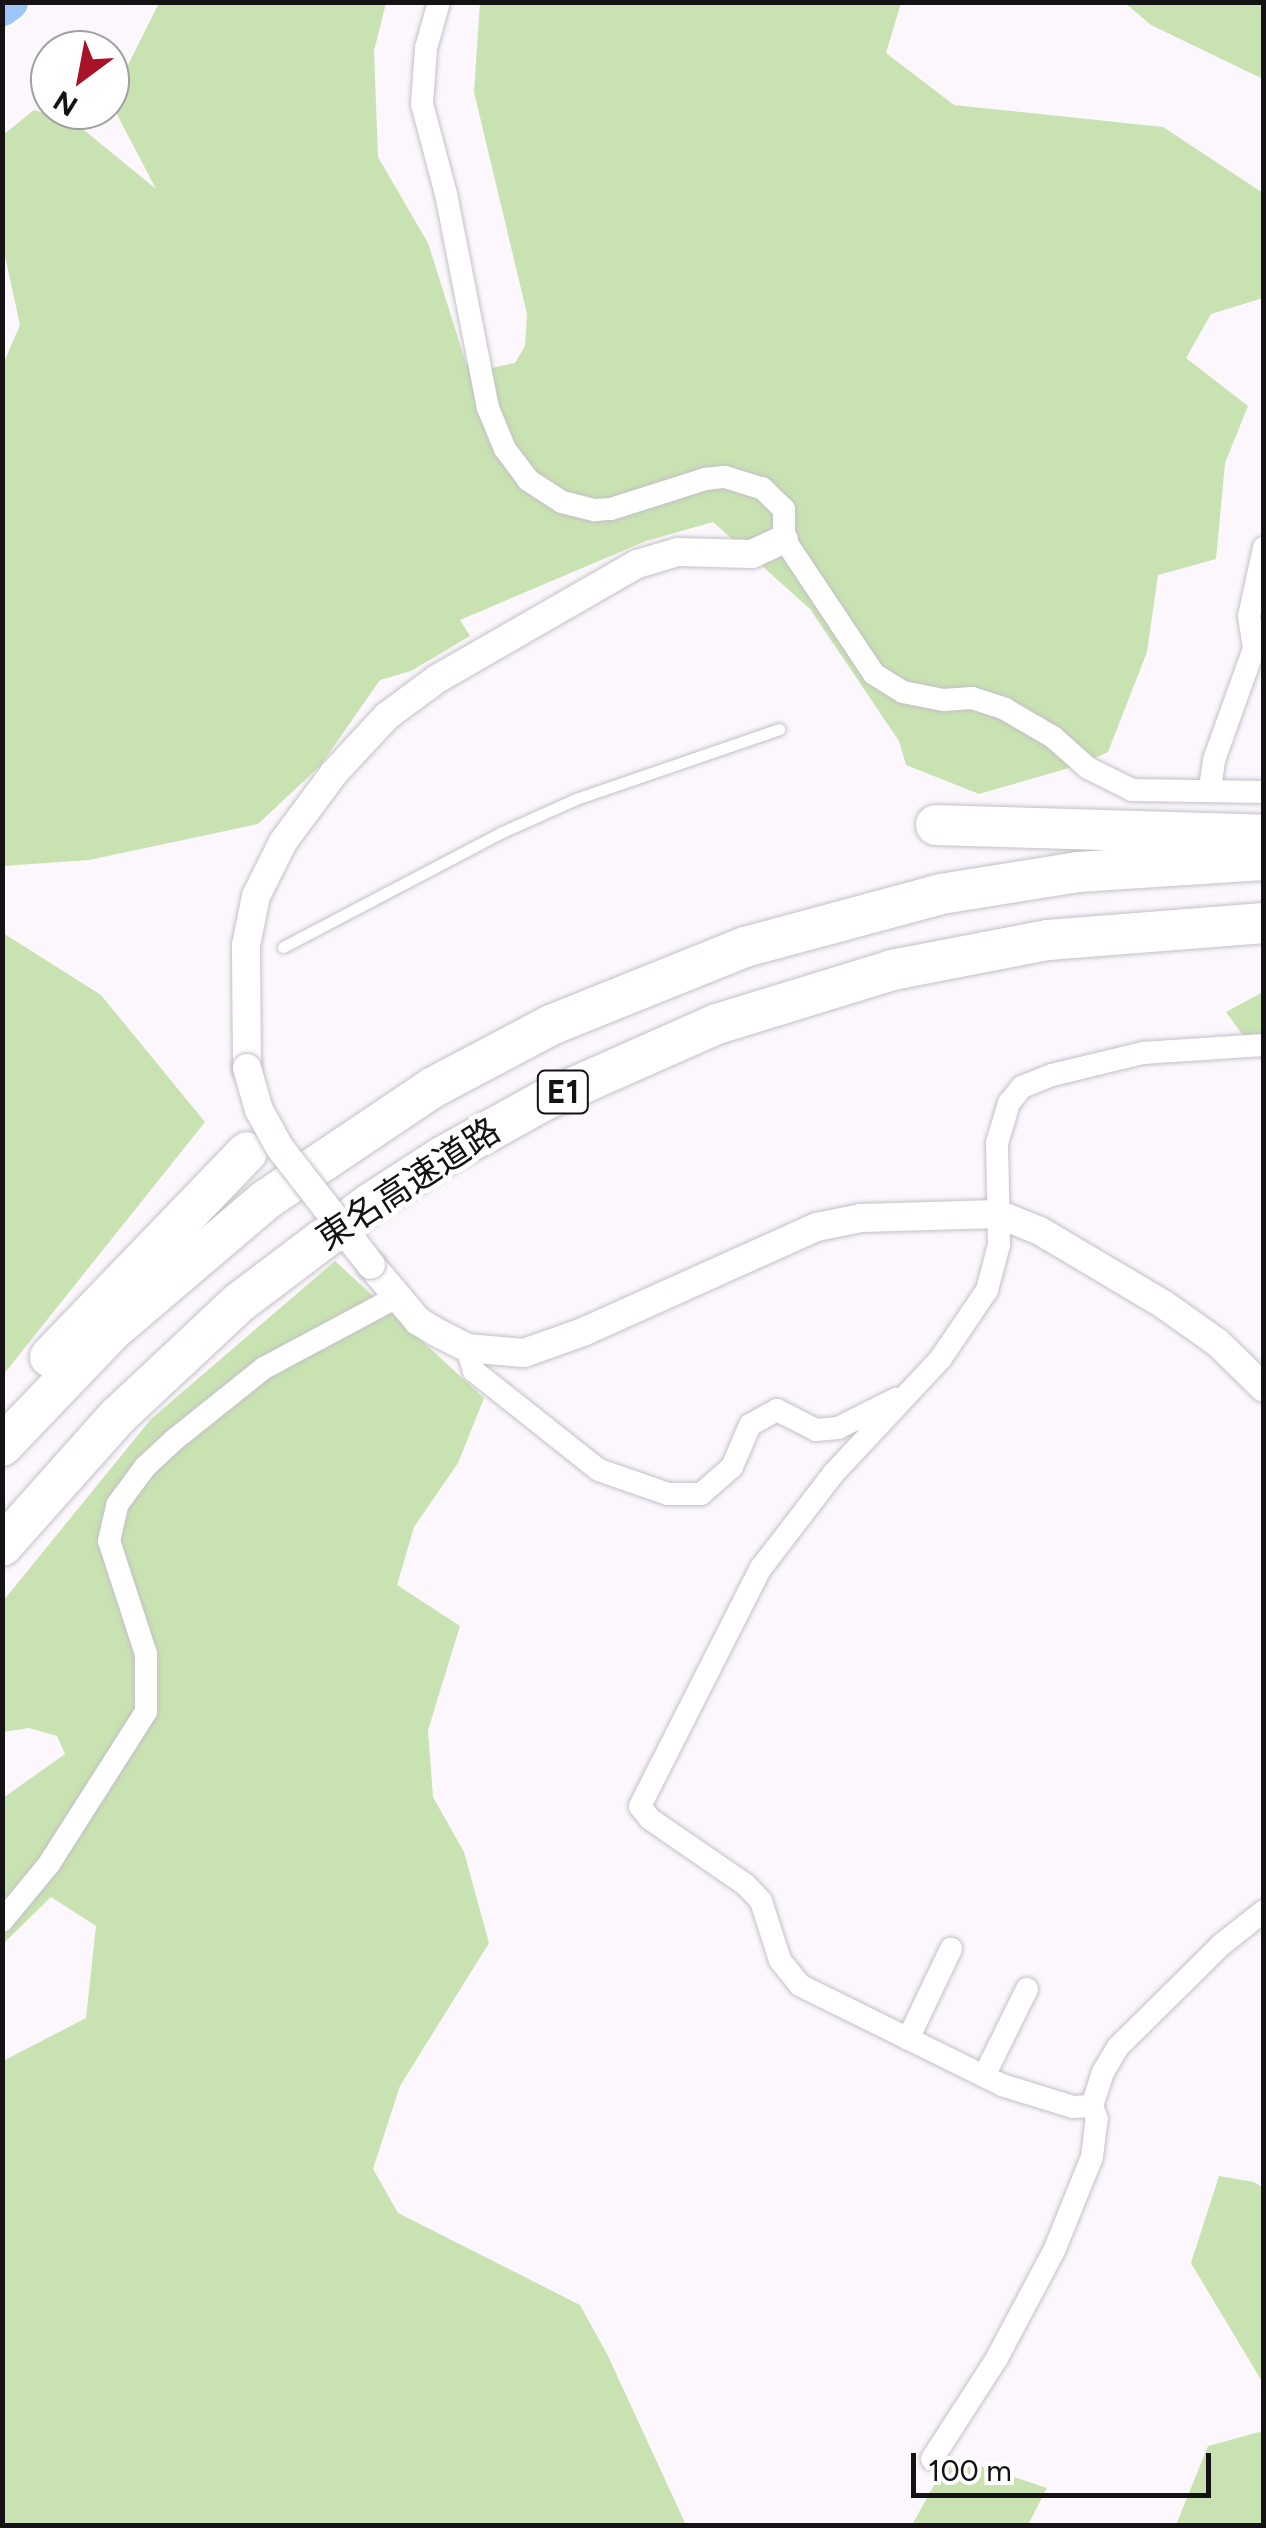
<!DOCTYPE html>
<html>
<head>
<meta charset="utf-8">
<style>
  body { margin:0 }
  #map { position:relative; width:1266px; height:2528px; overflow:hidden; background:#fbf7fd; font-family:Figtree,"Noto Sans JP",sans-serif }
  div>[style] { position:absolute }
  .green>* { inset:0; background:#c8e3b1 }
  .river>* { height:35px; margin:-17.5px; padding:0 17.5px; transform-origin:17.5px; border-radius:17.5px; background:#9ec5fa }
  .roads { filter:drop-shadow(0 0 2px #c4c0c6) drop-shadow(0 0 2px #c4c0c6) }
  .service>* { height:11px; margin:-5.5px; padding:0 5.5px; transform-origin:5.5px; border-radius:5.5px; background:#fff }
  .minor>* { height:22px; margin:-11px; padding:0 11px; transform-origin:11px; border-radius:11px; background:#fff }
  .tertiary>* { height:28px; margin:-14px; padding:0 14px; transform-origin:14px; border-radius:14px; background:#fff }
  .motorway>* { height:40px; margin:-20px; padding:0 20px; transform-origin:20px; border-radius:20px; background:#fff }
  .bridges { filter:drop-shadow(0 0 2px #c4c0c6) drop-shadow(0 0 2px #c4c0c6) }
  .tertiary-bridge>* { height:28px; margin:-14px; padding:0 14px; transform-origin:14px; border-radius:14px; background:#fff }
  span { translate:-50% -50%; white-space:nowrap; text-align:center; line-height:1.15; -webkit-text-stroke:10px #fff; paint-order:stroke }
  .shield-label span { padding:2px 8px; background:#fff; border:2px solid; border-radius:8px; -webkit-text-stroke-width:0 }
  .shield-label { font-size:32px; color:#141214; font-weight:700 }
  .street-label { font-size:35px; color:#141214 }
  .frame { position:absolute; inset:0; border:5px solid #141214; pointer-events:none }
  .north { position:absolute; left:30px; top:30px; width:100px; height:100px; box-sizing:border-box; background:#fff; border:2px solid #a1a0a1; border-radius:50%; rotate:212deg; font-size:28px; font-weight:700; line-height:40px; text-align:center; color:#141214 }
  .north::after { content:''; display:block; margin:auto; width:35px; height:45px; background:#a91328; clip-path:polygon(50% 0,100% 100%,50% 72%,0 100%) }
  .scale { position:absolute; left:911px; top:2453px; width:300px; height:45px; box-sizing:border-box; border:5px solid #141214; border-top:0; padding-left:12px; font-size:30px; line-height:35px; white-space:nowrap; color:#141214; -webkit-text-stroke:8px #fff; paint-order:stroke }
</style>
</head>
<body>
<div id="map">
  <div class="green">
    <div style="clip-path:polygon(159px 3px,386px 3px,374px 51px,378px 157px,428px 243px,466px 363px,479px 371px,515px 363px,525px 346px,527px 314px,474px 92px,480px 3px,901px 3px,886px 53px,954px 105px,1163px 127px,1263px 193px,1263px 298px,1211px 314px,1186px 358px,1248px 406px,1225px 463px,1216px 559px,1158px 575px,1147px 652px,1108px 752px,1076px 766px,979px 794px,906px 765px,899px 741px,810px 609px,713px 522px,646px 541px,460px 620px,470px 636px,411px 671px,380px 680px,320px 766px,258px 824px,89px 860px,3px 866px,2px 367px,20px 325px,3px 247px,3px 135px,34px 110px,73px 121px,156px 189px,110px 101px)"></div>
    <div style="clip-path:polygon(1125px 3px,1263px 3px,1263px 79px,1151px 25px)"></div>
    <div style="clip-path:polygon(3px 933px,101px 995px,205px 1122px,3px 1375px)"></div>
    <div style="clip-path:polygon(1263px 992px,1263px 1063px,1226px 1012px)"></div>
    <div style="clip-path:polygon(335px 1261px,484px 1398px,458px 1463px,414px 1527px,397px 1585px,460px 1626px,428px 1730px,433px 1797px,464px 1852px,489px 1943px,400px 2086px,373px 2169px,398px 2213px,580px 2305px,608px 2356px,686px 2525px,3px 2525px,3px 2061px,86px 2018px,96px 1926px,51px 1897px,3px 1944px,3px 1798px,65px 1754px,57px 1736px,29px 1728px,3px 1732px,3px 1601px,151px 1419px)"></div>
    <div style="clip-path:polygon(1219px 2176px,1254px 2182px,1263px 2188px,1263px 2383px,1191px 2263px)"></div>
    <div style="clip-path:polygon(1263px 2431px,1263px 2525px,1176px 2525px,1208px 2446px)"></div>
    <div style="clip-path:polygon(950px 2456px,1047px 2488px,1028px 2525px,912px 2525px)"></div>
  </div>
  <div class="river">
    <div style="left:2px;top:8px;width:10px;rotate:-37deg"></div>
  </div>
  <div class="roads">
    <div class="service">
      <div style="left:283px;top:947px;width:245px;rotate:-27.7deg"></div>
      <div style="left:500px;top:833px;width:83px;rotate:-24.1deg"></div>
      <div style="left:576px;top:799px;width:215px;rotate:-19deg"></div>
    </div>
    <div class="minor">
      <div style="left:439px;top:2px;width:48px;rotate:105.8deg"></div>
      <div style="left:426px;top:48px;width:56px;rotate:94.1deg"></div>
      <div style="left:422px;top:104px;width:93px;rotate:75.1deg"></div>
      <div style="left:446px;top:194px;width:218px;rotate:78.9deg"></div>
      <div style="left:488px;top:408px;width:44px;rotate:67.5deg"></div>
      <div style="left:505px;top:449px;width:39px;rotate:53deg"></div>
      <div style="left:528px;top:480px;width:40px;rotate:32.9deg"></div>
      <div style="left:562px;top:502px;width:34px;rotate:14deg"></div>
      <div style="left:595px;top:510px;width:16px;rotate:-4deg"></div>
      <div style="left:611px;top:509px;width:99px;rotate:-17.7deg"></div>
      <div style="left:705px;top:479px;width:20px;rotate:-6deg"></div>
      <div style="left:725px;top:477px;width:39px;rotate:17deg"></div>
      <div style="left:762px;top:488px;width:30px;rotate:44deg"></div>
      <div style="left:784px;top:509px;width:30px;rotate:90deg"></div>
      <div style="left:784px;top:539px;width:162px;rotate:56.3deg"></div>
      <div style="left:874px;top:674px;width:34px;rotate:32deg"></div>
      <div style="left:903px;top:692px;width:41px;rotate:11.3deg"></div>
      <div style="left:943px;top:700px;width:29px;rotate:-4deg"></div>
      <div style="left:972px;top:698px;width:35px;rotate:18deg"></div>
      <div style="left:1005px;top:709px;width:56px;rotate:30.3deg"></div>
      <div style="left:1053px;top:737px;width:47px;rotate:41.5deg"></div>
      <div style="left:1088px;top:768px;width:49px;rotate:26.6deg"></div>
      <div style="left:1132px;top:790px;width:132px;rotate:0.9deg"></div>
      <div style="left:1254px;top:648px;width:32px;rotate:-99deg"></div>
      <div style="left:1249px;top:616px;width:70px;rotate:-77.6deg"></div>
      <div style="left:1210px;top:789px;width:29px;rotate:-82deg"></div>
      <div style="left:1214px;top:760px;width:119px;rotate:-70.3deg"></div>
      <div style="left:1254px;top:648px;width:18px;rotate:-56deg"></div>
      <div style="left:467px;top:1348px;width:24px;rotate:73deg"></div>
      <div style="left:474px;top:1371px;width:159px;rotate:38.4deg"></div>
      <div style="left:599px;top:1470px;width:73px;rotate:19.2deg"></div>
      <div style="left:668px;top:1494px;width:33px"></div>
      <div style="left:701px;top:1494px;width:41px;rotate:-41.1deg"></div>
      <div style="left:732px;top:1467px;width:46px;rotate:-66.8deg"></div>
      <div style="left:750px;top:1425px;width:31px;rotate:-29deg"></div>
      <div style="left:777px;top:1410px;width:44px;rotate:27.1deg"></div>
      <div style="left:816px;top:1430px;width:22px;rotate:-5deg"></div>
      <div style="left:838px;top:1428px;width:65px;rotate:-26.6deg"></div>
      <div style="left:2px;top:1921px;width:74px;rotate:-50.5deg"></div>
      <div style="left:49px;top:1864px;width:180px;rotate:-57.5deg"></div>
      <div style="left:146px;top:1712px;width:58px;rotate:-90deg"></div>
      <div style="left:146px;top:1654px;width:119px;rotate:-108.1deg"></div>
      <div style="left:109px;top:1541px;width:37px;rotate:-77deg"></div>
      <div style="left:117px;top:1505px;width:47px;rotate:-53.6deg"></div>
      <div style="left:145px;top:1467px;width:40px;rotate:-43deg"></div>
      <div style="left:174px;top:1440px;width:115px;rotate:-38.7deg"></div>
      <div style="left:264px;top:1368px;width:149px;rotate:-28.1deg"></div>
      <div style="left:908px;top:2039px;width:100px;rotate:-64.5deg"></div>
      <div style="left:984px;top:2076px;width:97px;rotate:-63.7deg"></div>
      <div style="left:1092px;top:2106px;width:19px;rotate:177deg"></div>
      <div style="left:1073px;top:2107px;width:74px;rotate:-162.8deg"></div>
      <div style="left:1002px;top:2085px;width:225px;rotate:-153.7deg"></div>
      <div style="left:800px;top:1985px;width:32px;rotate:-129deg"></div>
      <div style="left:780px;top:1960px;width:62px;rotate:-107.9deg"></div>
      <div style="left:761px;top:1901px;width:22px;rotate:-133deg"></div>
      <div style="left:746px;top:1885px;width:116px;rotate:-145.5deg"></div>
      <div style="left:650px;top:1819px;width:16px;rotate:-128deg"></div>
      <div style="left:640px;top:1806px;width:267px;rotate:-63.1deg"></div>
      <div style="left:761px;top:1568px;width:118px;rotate:-52.5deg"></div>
      <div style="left:833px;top:1474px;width:158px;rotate:-47deg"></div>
      <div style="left:941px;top:1358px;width:82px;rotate:-55.9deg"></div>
      <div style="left:987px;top:1290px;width:47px;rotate:-75.1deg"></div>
      <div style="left:999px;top:1245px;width:102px;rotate:-91.1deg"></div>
      <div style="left:997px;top:1143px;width:42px;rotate:-73.3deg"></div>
      <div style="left:1009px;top:1103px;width:21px;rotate:-51deg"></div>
      <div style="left:1022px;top:1087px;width:32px;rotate:-22deg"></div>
      <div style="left:1052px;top:1075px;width:94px;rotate:-13.6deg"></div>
      <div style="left:1143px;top:1053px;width:121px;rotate:-3.8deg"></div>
      <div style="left:932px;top:2459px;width:120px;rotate:-57.2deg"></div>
      <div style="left:997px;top:2358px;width:121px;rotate:-62deg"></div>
      <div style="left:1054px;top:2251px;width:101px;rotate:-68deg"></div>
      <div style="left:1092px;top:2157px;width:38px;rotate:-83deg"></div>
      <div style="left:1097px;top:2119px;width:14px;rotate:-111deg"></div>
      <div style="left:1092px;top:2106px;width:36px;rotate:-72deg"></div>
      <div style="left:1103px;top:2072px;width:29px;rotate:-59deg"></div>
      <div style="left:1118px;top:2047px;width:145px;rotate:-44.7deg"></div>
      <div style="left:1221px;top:1945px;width:55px;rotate:-38.3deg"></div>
    </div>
    <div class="tertiary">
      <div style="left:247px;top:1068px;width:123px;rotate:-90.5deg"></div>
      <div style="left:246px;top:945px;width:50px;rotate:-78.5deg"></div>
      <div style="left:256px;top:896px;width:60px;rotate:-63.4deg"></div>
      <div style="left:283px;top:842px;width:86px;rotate:-53.5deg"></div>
      <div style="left:334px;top:773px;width:78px;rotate:-47.1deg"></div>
      <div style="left:387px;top:716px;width:62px;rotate:-36.5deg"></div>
      <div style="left:437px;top:679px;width:231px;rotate:-29.9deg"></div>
      <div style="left:637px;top:564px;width:43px;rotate:-16.3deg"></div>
      <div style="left:678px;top:552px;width:74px;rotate:1.5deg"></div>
      <div style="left:752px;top:554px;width:35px;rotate:-25deg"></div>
      <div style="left:371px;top:1265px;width:73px;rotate:50deg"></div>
      <div style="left:418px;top:1321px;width:26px;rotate:31deg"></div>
      <div style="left:440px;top:1334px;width:30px;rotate:27deg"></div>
      <div style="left:467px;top:1348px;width:57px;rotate:5deg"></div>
      <div style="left:524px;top:1353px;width:63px;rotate:-19.6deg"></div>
      <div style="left:583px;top:1332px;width:256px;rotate:-24.2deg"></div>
      <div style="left:817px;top:1227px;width:45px;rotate:-11.6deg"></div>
      <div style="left:861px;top:1218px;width:137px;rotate:-1.7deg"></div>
      <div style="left:998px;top:1214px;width:45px;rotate:22deg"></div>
      <div style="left:1040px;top:1231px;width:143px;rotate:30.7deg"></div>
      <div style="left:1163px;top:1304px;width:67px;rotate:35.3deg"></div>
      <div style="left:1218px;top:1343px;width:64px;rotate:44.4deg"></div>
    </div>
    <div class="motorway">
      <div style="left:936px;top:825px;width:328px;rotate:1.7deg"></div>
      <div style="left:50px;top:1357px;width:284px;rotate:-46.1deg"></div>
      <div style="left:2px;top:1446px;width:161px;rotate:-46.3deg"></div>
      <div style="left:113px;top:1330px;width:202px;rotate:-40.4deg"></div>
      <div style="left:267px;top:1199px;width:199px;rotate:-33.9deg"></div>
      <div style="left:432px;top:1088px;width:135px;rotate:-27.9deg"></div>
      <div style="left:551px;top:1025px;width:209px;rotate:-21.9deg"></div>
      <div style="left:745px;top:947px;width:203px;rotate:-15.1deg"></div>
      <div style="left:941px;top:894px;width:139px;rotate:-9.1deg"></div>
      <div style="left:1078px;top:872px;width:186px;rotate:-3.7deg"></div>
      <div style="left:2px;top:1546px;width:174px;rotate:-48.3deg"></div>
      <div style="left:118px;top:1416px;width:167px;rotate:-43.1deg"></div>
      <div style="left:240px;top:1302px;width:164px;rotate:-37.1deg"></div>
      <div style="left:371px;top:1203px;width:85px;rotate:-32.9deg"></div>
      <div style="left:442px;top:1157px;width:115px;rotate:-29deg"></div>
      <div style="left:543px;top:1101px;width:190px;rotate:-23.9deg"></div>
      <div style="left:717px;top:1024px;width:183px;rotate:-17.1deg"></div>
      <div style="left:892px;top:970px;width:159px;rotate:-10.9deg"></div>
      <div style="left:1048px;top:940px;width:217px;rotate:-4.5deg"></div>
    </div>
  </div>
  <div class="bridges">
    <div class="tertiary-bridge">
      <div style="left:247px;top:1068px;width:44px;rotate:74.1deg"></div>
      <div style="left:259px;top:1110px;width:43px;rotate:61.1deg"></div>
      <div style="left:280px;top:1148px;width:148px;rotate:52.1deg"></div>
    </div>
  </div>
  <div class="shield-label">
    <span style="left:563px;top:1092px">E1</span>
  </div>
  <div class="street-label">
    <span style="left:408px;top:1184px;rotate:-33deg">東名高速道路</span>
  </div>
  <div class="frame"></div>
  <div class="north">N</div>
  <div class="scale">100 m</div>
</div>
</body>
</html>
